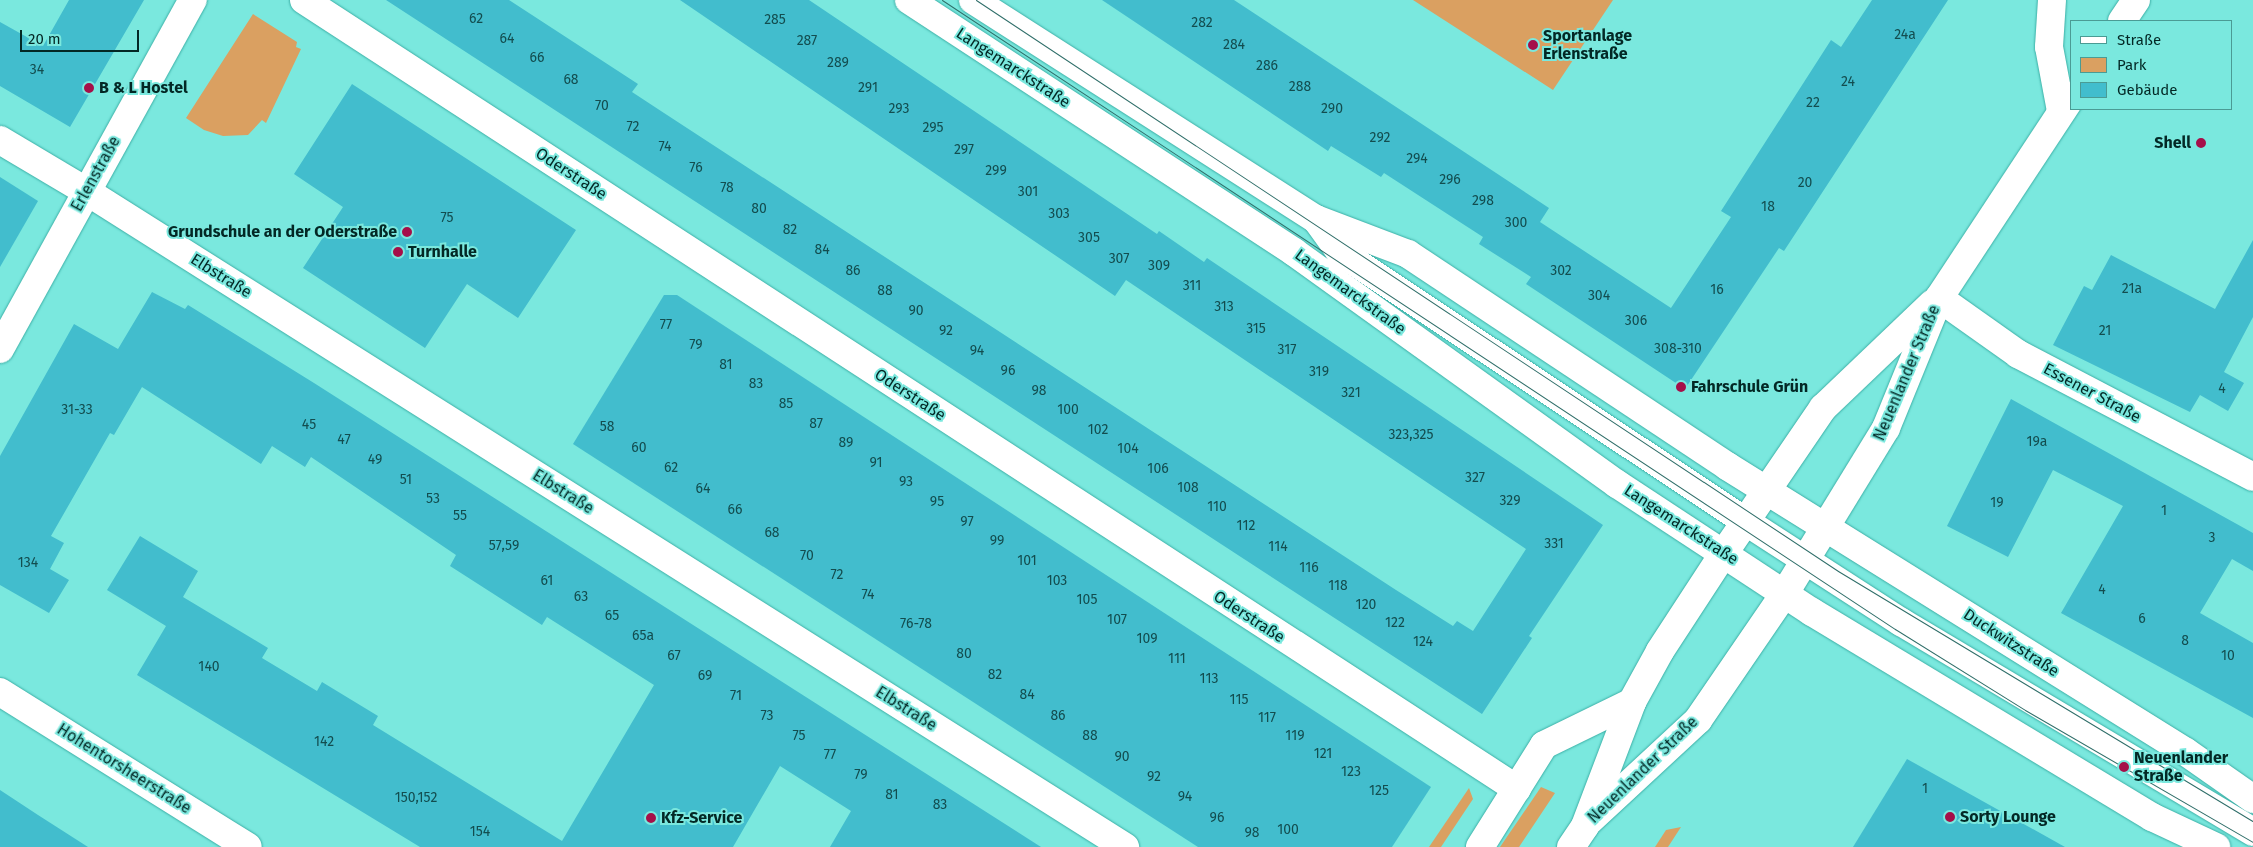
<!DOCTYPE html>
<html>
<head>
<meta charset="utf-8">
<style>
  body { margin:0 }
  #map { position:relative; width:2253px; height:847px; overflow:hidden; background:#7ae8de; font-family:"Fira Sans",sans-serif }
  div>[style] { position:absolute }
  .green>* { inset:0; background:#daa061 }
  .building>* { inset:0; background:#42bdcd }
  .roads { filter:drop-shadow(0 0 1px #3cafa6) drop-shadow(0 0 1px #3cafa6) }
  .minor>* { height:28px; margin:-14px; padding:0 14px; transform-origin:14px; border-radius:14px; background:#fff }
  .major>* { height:28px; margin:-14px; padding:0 14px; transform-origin:14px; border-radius:14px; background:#fff }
  .tram>* { height:1px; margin:-0.5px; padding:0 0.5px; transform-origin:0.5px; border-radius:0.5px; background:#2f6e69 }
  .dots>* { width:14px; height:14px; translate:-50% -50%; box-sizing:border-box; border:2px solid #7ae8de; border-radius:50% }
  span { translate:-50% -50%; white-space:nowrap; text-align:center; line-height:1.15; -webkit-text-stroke:4px #7ae8de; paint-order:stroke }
  .number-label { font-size:14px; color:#134d4f }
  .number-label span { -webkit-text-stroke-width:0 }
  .poi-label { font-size:16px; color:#032825; font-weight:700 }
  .left { translate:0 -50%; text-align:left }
  .right { translate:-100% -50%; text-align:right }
  .street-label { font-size:16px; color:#032825 }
  .legend { position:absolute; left:2070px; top:20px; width:162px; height:90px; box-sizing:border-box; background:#7ae8de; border:1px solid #4a9b94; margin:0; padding:6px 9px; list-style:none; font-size:15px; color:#032825 }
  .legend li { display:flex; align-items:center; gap:10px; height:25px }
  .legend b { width:25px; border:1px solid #4a9b94 }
  .scale { position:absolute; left:20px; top:30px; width:119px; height:22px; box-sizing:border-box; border:2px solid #032825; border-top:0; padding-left:6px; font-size:15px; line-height:18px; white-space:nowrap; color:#032825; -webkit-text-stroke:4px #7ae8de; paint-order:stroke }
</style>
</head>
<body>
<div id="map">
  <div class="green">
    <div style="clip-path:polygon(1413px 0,1613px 0,1553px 90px)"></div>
    <div style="clip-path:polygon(253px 14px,297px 42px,296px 47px,301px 49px,266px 123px,262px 120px,248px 135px,223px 136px,204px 130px,186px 118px)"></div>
    <div style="clip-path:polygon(1541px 787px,1555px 793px,1519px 847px,1500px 847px)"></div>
    <div style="clip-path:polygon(1469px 788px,1473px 799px,1441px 847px,1429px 847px)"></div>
    <div style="clip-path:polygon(1681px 827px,1668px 847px,1655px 847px,1666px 830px)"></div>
  </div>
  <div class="building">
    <div style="clip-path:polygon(69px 0,144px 0,70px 127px,0 86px,0 22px,43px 46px)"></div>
    <div style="clip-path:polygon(386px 0,509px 0,638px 84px,632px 92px,664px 113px,1396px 590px,1453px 626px,1457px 621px,1473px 631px,1526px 549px,1126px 280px,1115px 296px,680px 0,809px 0,1157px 234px,1159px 231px,1204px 262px,1207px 258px,1603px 525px,1529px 636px,1532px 638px,1482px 714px)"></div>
    <div style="clip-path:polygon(1102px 0,1234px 0,1549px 208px,1540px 222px,1671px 308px,1731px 217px,1721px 211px,1831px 40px,1841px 47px,1872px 0,1948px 0,1784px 251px,1779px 248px,1685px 389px,1526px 284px,1531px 277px,1479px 244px,1483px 237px,1384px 173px,1381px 177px,1331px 146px,1328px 151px)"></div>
    <div style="clip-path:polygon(352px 84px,576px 230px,518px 318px,467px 284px,425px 348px,303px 268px,343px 207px,294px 174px)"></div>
    <div style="clip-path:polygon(0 177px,38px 201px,0 267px)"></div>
    <div style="clip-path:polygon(2253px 240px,2253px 317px,2224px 372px,2244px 383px,2228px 411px,2200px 395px,2190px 412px,2053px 345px,2084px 286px,2092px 290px,2111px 255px,2215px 309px)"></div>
    <div style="clip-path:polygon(152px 292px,185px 309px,188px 305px,314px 383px,1041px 847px,830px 847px,851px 811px,780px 766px,733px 847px,420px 847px,137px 675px,166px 626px,107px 590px,140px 536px,198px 571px,183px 597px,268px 648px,262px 658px,317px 691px,322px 682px,378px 716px,373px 725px,562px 841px,654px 685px,547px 617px,542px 625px,450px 566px,456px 555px,311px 457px,305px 467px,272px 446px,261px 464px,142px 387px,114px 435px,110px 433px,51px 536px,64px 543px,50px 569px,69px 580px,49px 613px,0 585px,0 456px,74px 324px,118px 349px)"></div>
    <div style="clip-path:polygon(664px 295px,677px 295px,1431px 787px,1392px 847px,1198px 847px,573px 444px)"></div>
    <div style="clip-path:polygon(2011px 399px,2253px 533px,2253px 571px,2232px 559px,2200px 613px,2253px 643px,2253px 718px,2061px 613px,2123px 506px,2053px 470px,2008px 557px,1947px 526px)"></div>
    <div style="clip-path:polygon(1907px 759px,2065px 847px,1853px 847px)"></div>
    <div style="clip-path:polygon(0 790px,38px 815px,88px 847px,0 847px)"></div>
  </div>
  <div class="roads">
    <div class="minor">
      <div style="left:304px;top:0;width:1447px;rotate:33.04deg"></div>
      <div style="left:2052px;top:0;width:47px;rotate:93.7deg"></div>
      <div style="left:2049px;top:47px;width:65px;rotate:79.4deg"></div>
      <div style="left:0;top:140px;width:100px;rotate:30.7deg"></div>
      <div style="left:86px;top:191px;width:1229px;rotate:32.27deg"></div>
      <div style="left:1316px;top:219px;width:41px;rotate:54deg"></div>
      <div style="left:1340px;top:252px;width:486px;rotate:33.6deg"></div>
      <div style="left:1745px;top:521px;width:186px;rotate:32.9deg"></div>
      <div style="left:1901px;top:622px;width:410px;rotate:30.8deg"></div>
      <div style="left:1939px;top:298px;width:97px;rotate:35.3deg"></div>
      <div style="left:2018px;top:354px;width:265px;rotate:27.6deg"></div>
      <div style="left:0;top:349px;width:399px;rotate:-61.1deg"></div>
      <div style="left:0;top:692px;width:292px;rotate:32deg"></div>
      <div style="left:1589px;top:821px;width:149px;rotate:-42.8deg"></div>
      <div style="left:1698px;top:720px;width:154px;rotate:-55.6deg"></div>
      <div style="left:1480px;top:847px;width:120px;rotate:-57.9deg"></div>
      <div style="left:1544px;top:745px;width:98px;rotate:-26deg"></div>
      <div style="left:1571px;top:847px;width:25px;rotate:-56deg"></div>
      <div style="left:1585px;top:826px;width:133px;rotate:-69.2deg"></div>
      <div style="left:1632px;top:702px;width:58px;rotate:-61.2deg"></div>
      <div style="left:1660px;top:651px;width:117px;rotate:-56.9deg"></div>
    </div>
    <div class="major">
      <div style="left:909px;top:0;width:460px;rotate:33.2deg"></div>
      <div style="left:1294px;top:252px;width:398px;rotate:35.7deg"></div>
      <div style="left:1617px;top:484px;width:233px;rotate:33.3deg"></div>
      <div style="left:1812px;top:612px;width:397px;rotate:31.1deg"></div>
      <div style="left:2152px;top:817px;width:71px;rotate:25.1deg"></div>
      <div style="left:973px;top:0;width:407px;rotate:32.6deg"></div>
      <div style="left:1316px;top:219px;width:98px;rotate:20.8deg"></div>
      <div style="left:1408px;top:254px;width:383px;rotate:33.6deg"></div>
      <div style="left:1727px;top:466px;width:541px;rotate:31.93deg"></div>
      <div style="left:2186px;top:752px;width:82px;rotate:35deg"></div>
      <div style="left:2122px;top:21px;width:25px;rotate:-56deg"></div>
      <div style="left:1724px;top:553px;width:176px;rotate:-55.7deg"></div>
      <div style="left:1823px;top:408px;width:151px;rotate:-43.7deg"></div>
      <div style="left:1785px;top:593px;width:193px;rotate:-58.5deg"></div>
      <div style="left:1886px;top:428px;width:140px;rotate:-67.8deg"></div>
      <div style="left:1939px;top:298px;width:242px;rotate:-56.6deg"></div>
    </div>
  </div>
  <div class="tram">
    <div style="left:942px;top:0;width:1142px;rotate:33.43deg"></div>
    <div style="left:1895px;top:629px;width:153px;rotate:31.9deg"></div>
    <div style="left:2025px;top:710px;width:263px;rotate:30.1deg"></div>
    <div style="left:976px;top:0;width:1034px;rotate:33.52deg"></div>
    <div style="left:1838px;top:571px;width:484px;rotate:31.1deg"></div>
  </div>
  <div class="dots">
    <div style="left:1533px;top:45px;background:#a50f49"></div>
    <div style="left:89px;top:88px;background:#a50f49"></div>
    <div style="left:2201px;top:143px;background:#a50f49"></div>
    <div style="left:407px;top:232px;background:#a50f49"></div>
    <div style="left:398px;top:252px;background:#a50f49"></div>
    <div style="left:1681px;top:387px;background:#a50f49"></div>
    <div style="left:2124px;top:767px;background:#a50f49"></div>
    <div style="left:1950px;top:817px;background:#a50f49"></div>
    <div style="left:651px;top:818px;background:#a50f49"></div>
  </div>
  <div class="number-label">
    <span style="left:476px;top:19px">62</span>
    <span style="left:775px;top:20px">285</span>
    <span style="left:1202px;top:23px">282</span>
    <span style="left:1905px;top:35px">24a</span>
    <span style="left:507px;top:39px">64</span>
    <span style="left:807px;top:41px">287</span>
    <span style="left:1234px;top:45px">284</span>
    <span style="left:537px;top:58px">66</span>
    <span style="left:838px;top:63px">289</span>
    <span style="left:1267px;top:66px">286</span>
    <span style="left:37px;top:70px">34</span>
    <span style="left:571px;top:80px">68</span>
    <span style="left:1848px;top:82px">24</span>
    <span style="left:1300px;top:87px">288</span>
    <span style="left:868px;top:88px">291</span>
    <span style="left:1813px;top:103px">22</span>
    <span style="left:602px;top:106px">70</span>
    <span style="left:899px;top:109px">293</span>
    <span style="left:1332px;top:109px">290</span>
    <span style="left:633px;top:127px">72</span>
    <span style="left:933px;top:128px">295</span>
    <span style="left:1380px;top:138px">292</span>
    <span style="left:665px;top:147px">74</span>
    <span style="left:964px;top:150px">297</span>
    <span style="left:1417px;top:159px">294</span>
    <span style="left:696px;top:168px">76</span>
    <span style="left:996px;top:171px">299</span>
    <span style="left:1450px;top:180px">296</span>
    <span style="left:1805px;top:183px">20</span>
    <span style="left:727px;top:188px">78</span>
    <span style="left:1028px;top:192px">301</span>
    <span style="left:1483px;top:201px">298</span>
    <span style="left:1768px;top:207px">18</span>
    <span style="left:759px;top:209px">80</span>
    <span style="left:1059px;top:214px">303</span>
    <span style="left:447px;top:218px">75</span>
    <span style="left:1516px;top:223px">300</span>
    <span style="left:790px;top:230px">82</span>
    <span style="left:1089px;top:238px">305</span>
    <span style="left:822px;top:250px">84</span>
    <span style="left:1119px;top:259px">307</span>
    <span style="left:1159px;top:266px">309</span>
    <span style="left:853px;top:271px">86</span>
    <span style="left:1561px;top:271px">302</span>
    <span style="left:1192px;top:286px">311</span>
    <span style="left:2132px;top:289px">21a</span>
    <span style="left:1717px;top:290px">16</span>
    <span style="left:885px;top:291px">88</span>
    <span style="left:1599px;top:296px">304</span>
    <span style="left:1224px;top:307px">313</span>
    <span style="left:916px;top:311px">90</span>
    <span style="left:1636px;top:321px">306</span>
    <span style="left:666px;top:325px">77</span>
    <span style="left:1256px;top:329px">315</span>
    <span style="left:946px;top:331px">92</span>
    <span style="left:2105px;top:331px">21</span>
    <span style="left:696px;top:345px">79</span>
    <span style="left:1678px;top:349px">308-310</span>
    <span style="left:1287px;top:350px">317</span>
    <span style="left:977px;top:351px">94</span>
    <span style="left:726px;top:365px">81</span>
    <span style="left:1008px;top:371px">96</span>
    <span style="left:1319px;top:372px">319</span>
    <span style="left:756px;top:384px">83</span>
    <span style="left:2222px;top:389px">4</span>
    <span style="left:1039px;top:391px">98</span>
    <span style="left:1351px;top:393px">321</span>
    <span style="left:786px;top:404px">85</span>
    <span style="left:77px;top:410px">31-33</span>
    <span style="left:1068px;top:410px">100</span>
    <span style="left:816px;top:424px">87</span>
    <span style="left:309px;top:425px">45</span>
    <span style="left:607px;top:427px">58</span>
    <span style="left:1098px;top:430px">102</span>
    <span style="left:1411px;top:435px">323,325</span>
    <span style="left:344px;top:440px">47</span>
    <span style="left:2037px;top:442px">19a</span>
    <span style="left:846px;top:443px">89</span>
    <span style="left:639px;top:448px">60</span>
    <span style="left:1128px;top:449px">104</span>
    <span style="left:375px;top:460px">49</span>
    <span style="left:876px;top:463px">91</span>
    <span style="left:671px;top:468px">62</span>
    <span style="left:1158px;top:469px">106</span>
    <span style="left:1475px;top:478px">327</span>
    <span style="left:406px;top:480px">51</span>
    <span style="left:906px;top:482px">93</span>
    <span style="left:1188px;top:488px">108</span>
    <span style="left:703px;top:489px">64</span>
    <span style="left:433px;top:499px">53</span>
    <span style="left:1510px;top:501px">329</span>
    <span style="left:937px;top:502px">95</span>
    <span style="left:1997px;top:503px">19</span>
    <span style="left:1217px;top:507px">110</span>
    <span style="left:735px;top:510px">66</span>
    <span style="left:2164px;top:511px">1</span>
    <span style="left:460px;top:516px">55</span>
    <span style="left:967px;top:522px">97</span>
    <span style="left:1246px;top:526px">112</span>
    <span style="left:772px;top:533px">68</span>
    <span style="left:2212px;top:538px">3</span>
    <span style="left:997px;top:541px">99</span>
    <span style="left:1554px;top:544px">331</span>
    <span style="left:504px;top:546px">57,59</span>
    <span style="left:1278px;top:547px">114</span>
    <span style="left:807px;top:556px">70</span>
    <span style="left:1027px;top:561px">101</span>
    <span style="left:28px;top:563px">134</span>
    <span style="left:1309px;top:568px">116</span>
    <span style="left:837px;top:575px">72</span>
    <span style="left:547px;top:581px">61</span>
    <span style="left:1057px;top:581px">103</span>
    <span style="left:1338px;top:586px">118</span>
    <span style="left:2102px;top:590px">4</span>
    <span style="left:868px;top:595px">74</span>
    <span style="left:581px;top:597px">63</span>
    <span style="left:1087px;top:600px">105</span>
    <span style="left:1366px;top:605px">120</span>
    <span style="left:612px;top:616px">65</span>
    <span style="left:2142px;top:619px">6</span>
    <span style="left:1117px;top:620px">107</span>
    <span style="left:1395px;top:623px">122</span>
    <span style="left:916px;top:624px">76-78</span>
    <span style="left:643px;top:636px">65a</span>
    <span style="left:1147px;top:639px">109</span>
    <span style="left:2185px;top:641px">8</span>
    <span style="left:1423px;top:642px">124</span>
    <span style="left:964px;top:654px">80</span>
    <span style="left:674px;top:656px">67</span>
    <span style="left:2228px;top:656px">10</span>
    <span style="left:1177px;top:659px">111</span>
    <span style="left:209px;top:667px">140</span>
    <span style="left:995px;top:675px">82</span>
    <span style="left:705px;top:676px">69</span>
    <span style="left:1209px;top:679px">113</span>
    <span style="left:1027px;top:695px">84</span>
    <span style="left:736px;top:696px">71</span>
    <span style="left:1239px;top:700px">115</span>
    <span style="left:767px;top:716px">73</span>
    <span style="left:1058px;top:716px">86</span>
    <span style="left:1267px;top:718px">117</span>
    <span style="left:799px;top:736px">75</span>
    <span style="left:1090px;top:736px">88</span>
    <span style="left:1295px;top:736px">119</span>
    <span style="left:324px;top:742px">142</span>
    <span style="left:1323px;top:754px">121</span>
    <span style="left:830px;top:755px">77</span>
    <span style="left:1122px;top:757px">90</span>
    <span style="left:1351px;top:772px">123</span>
    <span style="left:861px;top:775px">79</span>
    <span style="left:1154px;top:777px">92</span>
    <span style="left:1925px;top:789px">1</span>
    <span style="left:1379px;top:791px">125</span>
    <span style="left:892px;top:795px">81</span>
    <span style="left:1185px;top:797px">94</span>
    <span style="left:416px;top:798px">150,152</span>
    <span style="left:940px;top:805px">83</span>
    <span style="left:1217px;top:818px">96</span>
    <span style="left:1288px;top:830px">100</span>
    <span style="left:480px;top:832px">154</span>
    <span style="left:1252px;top:833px">98</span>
  </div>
  <div class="poi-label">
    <span class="left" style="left:1543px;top:45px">Sportanlage<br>Erlenstraße</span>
    <span class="left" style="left:99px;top:88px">B &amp; L Hostel</span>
    <span class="right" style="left:2191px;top:143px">Shell</span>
    <span class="right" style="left:397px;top:232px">Grundschule an der Oderstraße</span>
    <span class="left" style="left:408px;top:252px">Turnhalle</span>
    <span class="left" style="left:1691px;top:387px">Fahrschule Grün</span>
    <span class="left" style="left:2134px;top:767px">Neuenlander<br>Straße</span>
    <span class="left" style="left:1960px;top:817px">Sorty Lounge</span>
    <span class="left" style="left:661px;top:818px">Kfz-Service</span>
  </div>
  <div class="street-label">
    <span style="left:1013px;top:68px;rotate:33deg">Langemarckstraße</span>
    <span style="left:96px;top:174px;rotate:-61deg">Erlenstraße</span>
    <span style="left:571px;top:174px;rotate:33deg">Oderstraße</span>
    <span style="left:221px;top:276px;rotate:32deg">Elbstraße</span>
    <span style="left:1350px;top:292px;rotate:36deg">Langemarckstraße</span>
    <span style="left:1907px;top:373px;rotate:-67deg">Neuenlander Straße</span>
    <span style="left:2092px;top:393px;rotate:28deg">Essener Straße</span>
    <span style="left:910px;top:395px;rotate:33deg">Oderstraße</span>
    <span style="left:563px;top:492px;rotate:32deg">Elbstraße</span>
    <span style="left:1681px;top:525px;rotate:33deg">Langemarckstraße</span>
    <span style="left:1249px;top:617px;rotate:33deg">Oderstraße</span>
    <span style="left:2011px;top:643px;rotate:33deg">Duckwitzstraße</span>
    <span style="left:906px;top:709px;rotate:32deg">Elbstraße</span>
    <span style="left:124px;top:769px;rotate:32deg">Hohentorsheerstraße</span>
    <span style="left:1643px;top:770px;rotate:-44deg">Neuenlander Straße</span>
  </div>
  <ul class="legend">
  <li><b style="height:6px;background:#fff"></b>Straße</li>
  <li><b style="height:14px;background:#daa061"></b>Park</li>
  <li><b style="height:14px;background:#42bdcd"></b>Gebäude</li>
  </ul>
  <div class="scale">20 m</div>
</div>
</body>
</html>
